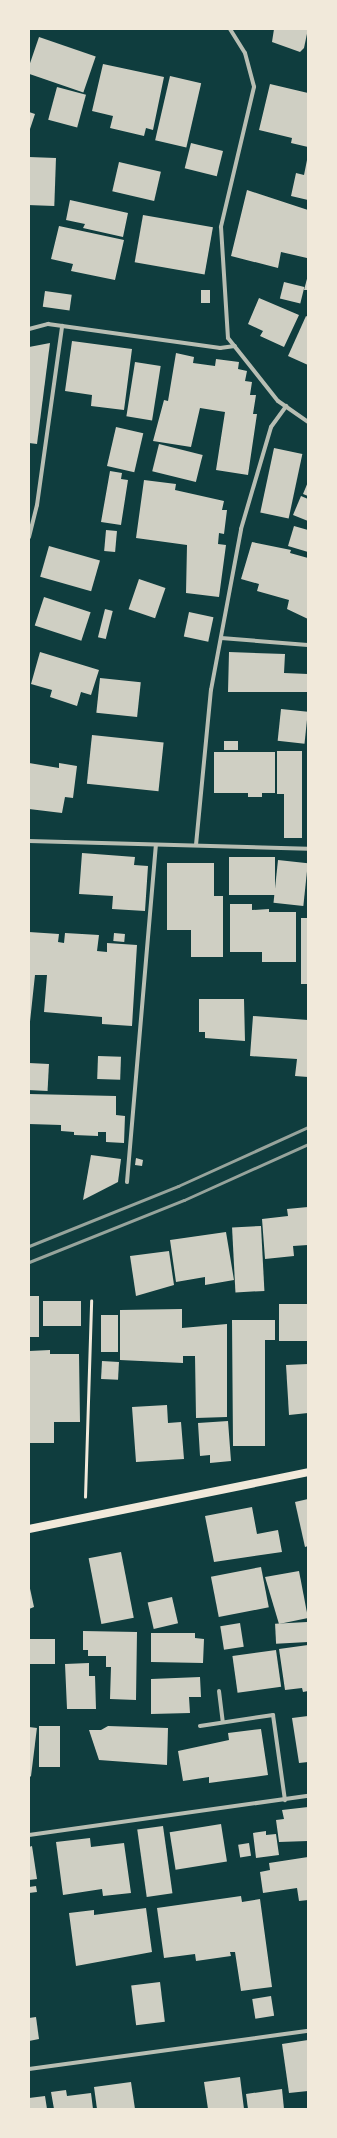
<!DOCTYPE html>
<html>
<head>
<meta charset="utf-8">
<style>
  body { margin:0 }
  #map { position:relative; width:337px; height:2138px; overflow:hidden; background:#0f3d3e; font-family:"PT Sans Narrow",sans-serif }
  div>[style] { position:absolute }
  .building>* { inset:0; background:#cfcfc3; transform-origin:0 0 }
  .path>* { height:2.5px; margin:-1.25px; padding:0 1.25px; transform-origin:1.25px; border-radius:1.25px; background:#f1e9da }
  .minor>* { height:4px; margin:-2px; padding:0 2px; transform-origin:2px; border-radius:2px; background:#b8beb3 }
  .secondary>* { height:8px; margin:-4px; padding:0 4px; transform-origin:4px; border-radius:4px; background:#f1e9da }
  .rail>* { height:3px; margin:-1.5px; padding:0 1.5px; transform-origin:1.5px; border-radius:1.5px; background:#97a49c }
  span { translate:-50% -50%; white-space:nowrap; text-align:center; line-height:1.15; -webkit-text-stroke:4px #f1e9da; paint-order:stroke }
  .frame { position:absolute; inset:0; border:30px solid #f1e9da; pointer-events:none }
</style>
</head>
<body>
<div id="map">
  <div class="building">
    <div style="clip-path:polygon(274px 29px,308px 29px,304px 48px,300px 52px,272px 42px)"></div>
    <div style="left:39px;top:37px;width:60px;height:38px;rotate:19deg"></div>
    <div style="clip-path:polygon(103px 64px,164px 77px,153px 130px,146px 128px,144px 136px,110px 128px,113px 116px,92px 111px)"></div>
    <div style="left:170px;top:76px;width:32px;height:66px;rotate:13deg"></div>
    <div style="clip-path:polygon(270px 84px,308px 93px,308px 147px,291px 143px,292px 138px,259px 130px)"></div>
    <div style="left:57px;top:87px;width:30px;height:34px;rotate:15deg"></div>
    <div style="clip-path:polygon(29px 112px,35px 114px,29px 132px)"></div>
    <div style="left:191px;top:143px;width:33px;height:26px;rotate:14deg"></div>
    <div style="left:29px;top:157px;width:27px;height:48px;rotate:2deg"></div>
    <div style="clip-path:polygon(307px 160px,308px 160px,308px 200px,291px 196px,296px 173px,304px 175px)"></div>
    <div style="left:119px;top:162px;width:43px;height:30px;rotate:13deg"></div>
    <div style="clip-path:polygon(247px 190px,308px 210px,307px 258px,281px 252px,278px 268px,231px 256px)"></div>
    <div style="clip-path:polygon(70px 200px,128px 213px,123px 237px,83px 228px,85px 224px,66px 220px)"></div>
    <div style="left:143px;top:215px;width:71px;height:48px;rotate:10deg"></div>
    <div style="clip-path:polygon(59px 226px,124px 240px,115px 280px,71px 271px,73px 264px,51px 259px)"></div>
    <div style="clip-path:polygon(308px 275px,308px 290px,304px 290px)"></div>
    <div style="left:284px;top:282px;width:21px;height:17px;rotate:14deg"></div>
    <div style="left:201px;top:290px;width:9px;height:13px"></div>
    <div style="left:45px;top:291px;width:27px;height:16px;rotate:8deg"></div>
    <div style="clip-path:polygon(259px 298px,299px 315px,284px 347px,260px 336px,263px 331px,248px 324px)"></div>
    <div style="clip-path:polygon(306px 316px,308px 317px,308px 365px,288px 356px)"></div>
    <div style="clip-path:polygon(72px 341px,132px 349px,124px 410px,91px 406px,92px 395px,65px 391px)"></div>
    <div style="clip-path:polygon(50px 343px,37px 444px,29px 443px,29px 347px)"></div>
    <div style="clip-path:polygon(176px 353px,194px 357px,193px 363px,215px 366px,216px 359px,239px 362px,238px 369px,247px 371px,245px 381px,252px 382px,250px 395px,256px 395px,253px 414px,257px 414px,248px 475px,216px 470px,225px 412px,200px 408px,191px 447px,153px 441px,164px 400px,168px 401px)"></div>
    <div style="left:135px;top:362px;width:26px;height:55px;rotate:9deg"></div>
    <div style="left:116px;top:427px;width:28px;height:40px;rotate:13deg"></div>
    <div style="left:159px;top:444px;width:45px;height:28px;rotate:14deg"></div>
    <div style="left:274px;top:448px;width:29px;height:66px;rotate:12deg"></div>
    <div style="clip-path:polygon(110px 471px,122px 473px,121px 479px,128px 480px,121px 525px,101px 522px)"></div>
    <div style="clip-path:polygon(144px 480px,176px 484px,175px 490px,224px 501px,222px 510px,227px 510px,224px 534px,219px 533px,218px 544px,226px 545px,219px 597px,186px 593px,187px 545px,136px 538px)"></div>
    <div style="clip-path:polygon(308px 482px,308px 496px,303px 494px)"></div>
    <div style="clip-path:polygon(301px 496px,308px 499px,308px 521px,293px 515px)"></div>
    <div style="clip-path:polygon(294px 526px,308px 530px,308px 552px,288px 546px)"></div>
    <div style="left:106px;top:530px;width:11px;height:21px;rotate:5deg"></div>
    <div style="clip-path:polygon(252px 542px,291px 550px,290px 553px,308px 558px,308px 619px,287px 609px,289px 600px,257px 591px,259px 584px,241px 579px)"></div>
    <div style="left:49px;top:546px;width:53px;height:32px;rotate:16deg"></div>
    <div style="left:139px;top:579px;width:28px;height:32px;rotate:19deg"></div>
    <div style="left:44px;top:597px;width:49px;height:30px;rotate:18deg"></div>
    <div style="left:105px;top:609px;width:8px;height:29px;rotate:14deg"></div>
    <div style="left:189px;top:612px;width:25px;height:25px;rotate:12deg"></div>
    <div style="clip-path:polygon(40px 652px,99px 670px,91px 695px,81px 692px,77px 706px,50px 697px,52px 690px,31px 684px)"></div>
    <div style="clip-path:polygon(229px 652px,285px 654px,284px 673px,308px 674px,308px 692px,228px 692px)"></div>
    <div style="left:100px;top:678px;width:41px;height:35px;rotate:6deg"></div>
    <div style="left:281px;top:709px;width:27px;height:32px;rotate:6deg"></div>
    <div style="left:92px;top:735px;width:72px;height:49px;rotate:6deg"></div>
    <div style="left:224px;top:741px;width:14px;height:9px"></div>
    <div style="clip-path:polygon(277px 751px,302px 751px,302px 838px,284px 838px,284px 794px,277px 794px)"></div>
    <div style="clip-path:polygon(214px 752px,275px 752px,275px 793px,262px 793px,262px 797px,248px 797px,248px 793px,214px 793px)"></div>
    <div style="clip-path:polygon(29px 763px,59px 768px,59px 763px,77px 766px,73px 798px,65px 797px,62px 813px,29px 809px)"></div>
    <div style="clip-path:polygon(82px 853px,135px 857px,134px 865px,148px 866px,145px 911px,112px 909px,113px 896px,79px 894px)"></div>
    <div style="left:229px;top:857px;width:46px;height:38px"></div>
    <div style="left:278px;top:860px;width:30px;height:43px;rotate:6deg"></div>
    <div style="clip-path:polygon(167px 863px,214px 863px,214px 896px,223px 896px,223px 957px,191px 957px,191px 930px,167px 930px)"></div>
    <div style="clip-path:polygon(230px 904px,252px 904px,252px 910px,269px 909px,269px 912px,296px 912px,296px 962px,262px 962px,262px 952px,230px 952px)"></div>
    <div style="left:301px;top:918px;width:7px;height:66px"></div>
    <div style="clip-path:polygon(29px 932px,59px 934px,58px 942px,64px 943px,65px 933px,99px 935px,97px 951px,107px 952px,107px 943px,137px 945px,132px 1026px,102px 1024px,102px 1017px,44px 1012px,47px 975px,35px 975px,29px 1031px)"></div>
    <div style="left:114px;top:933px;width:11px;height:8px;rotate:5deg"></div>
    <div style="clip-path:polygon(199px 999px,244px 999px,245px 1041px,205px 1038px,205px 1032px,199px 1032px)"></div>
    <div style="clip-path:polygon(253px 1016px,308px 1020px,308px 1077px,295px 1076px,297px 1059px,250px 1056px)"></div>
    <div style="left:98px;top:1056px;width:23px;height:23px;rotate:2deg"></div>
    <div style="left:29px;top:1063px;width:20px;height:27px;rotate:3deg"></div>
    <div style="clip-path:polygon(29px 1094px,116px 1096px,116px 1115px,125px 1116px,124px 1143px,106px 1142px,106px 1132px,98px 1132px,98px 1136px,74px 1135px,74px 1132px,61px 1131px,61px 1125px,29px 1124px)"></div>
    <div style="clip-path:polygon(91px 1155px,121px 1159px,118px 1182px,83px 1200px)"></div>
    <div style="clip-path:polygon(136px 1158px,143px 1160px,142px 1166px,135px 1165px)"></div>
    <div style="clip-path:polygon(308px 1207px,308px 1245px,293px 1246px,294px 1256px,265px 1259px,262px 1219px,288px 1216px,287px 1209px)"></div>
    <div style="left:261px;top:1226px;width:65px;height:29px;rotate:87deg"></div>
    <div style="clip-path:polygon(226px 1232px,234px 1280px,205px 1285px,205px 1277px,176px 1282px,170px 1240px)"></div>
    <div style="clip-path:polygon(169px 1251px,174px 1285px,136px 1296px,130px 1256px)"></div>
    <div style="left:29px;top:1296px;width:10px;height:41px"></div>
    <div style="left:43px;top:1301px;width:38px;height:25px"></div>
    <div style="left:308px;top:1304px;width:37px;height:29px;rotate:90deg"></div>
    <div style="clip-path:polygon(182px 1309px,182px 1328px,227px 1324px,227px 1417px,196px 1418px,195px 1356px,183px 1356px,183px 1363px,120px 1360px,120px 1310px)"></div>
    <div style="left:101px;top:1315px;width:17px;height:37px"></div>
    <div style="clip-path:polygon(232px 1320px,275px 1320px,275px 1340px,265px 1340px,265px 1446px,233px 1446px)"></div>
    <div style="clip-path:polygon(50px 1350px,50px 1354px,79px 1354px,80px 1422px,54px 1422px,54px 1443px,29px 1443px,29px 1351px)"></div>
    <div style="left:102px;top:1361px;width:17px;height:18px;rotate:3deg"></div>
    <div style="clip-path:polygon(308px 1364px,308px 1413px,289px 1415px,286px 1365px)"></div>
    <div style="clip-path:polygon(167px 1405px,168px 1423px,181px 1422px,184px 1459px,136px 1462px,132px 1407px)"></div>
    <div style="clip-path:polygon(228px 1421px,231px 1461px,210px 1463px,210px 1455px,200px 1456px,198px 1423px)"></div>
    <div style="clip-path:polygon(308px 1499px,308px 1546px,305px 1547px,295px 1502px)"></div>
    <div style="clip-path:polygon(252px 1507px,257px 1534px,278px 1530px,282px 1552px,214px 1562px,205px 1516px)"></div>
    <div style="left:121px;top:1552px;width:67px;height:33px;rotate:79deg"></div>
    <div style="left:261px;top:1567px;width:41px;height:51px;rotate:79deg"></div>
    <div style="clip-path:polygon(299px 1571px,308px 1618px,279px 1624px,265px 1577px)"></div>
    <div style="clip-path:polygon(29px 1584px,34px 1607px,29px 1609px)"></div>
    <div style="left:172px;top:1597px;width:27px;height:25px;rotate:77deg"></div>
    <div style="left:307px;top:1622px;width:20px;height:32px;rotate:87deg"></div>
    <div style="left:240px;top:1623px;width:24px;height:20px;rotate:81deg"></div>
    <div style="clip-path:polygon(83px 1631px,137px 1632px,136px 1700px,110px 1699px,111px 1667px,106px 1667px,106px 1656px,88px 1656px,88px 1650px,83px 1650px)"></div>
    <div style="clip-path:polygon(151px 1633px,195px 1633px,195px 1638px,204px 1639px,203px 1663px,151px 1662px)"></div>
    <div style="left:29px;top:1639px;width:26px;height:25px"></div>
    <div style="clip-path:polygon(308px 1645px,308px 1691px,303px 1692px,302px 1688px,285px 1690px,279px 1649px)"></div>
    <div style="left:276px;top:1650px;width:37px;height:44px;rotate:82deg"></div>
    <div style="clip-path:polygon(89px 1663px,89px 1676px,95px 1676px,96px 1709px,67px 1709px,65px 1664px)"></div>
    <div style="clip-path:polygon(200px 1677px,201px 1697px,189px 1697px,190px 1713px,151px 1714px,151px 1679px)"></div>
    <div style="clip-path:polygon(308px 1716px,308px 1762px,299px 1763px,292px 1718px)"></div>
    <div style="left:39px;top:1726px;width:21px;height:41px"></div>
    <div style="clip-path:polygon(108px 1726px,168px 1728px,167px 1765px,99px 1760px,89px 1730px,101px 1730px)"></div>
    <div style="left:29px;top:1727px;width:8px;height:49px;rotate:7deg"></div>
    <div style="clip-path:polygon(261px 1729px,268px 1775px,209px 1783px,209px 1777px,183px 1781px,178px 1751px,229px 1740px,228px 1733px)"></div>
    <div style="clip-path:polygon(308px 1807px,308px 1841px,279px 1842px,276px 1820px,284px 1819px,282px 1810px)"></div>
    <div style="left:221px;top:1824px;width:38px;height:52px;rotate:81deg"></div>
    <div style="left:163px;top:1826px;width:68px;height:26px;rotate:82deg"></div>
    <div style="clip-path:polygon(266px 1831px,266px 1835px,276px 1834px,279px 1855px,256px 1858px,253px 1833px)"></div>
    <div style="clip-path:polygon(90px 1838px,91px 1847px,124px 1843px,131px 1893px,103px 1896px,102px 1889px,63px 1895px,56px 1842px)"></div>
    <div style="left:249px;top:1843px;width:13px;height:11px;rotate:81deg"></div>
    <div style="clip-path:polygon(32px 1846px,37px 1879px,29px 1880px,29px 1847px)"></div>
    <div style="clip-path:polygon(308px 1857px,308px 1900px,299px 1901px,297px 1888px,263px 1893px,260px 1872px,270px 1870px,269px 1863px)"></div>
    <div style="clip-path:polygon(36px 1886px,37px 1892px,29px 1893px,29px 1887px)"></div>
    <div style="clip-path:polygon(241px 1896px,242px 1902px,260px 1899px,272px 1987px,241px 1991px,235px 1952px,230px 1952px,231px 1956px,196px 1961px,195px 1954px,164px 1958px,157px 1908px)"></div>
    <div style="clip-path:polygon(146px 1908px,152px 1952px,76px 1966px,69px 1913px,94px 1910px,94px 1915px)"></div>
    <div style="left:160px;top:1982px;width:40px;height:29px;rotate:83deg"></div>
    <div style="left:271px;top:1996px;width:20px;height:19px;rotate:81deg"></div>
    <div style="clip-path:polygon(36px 2017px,39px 2039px,29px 2041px,29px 2018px)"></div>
    <div style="clip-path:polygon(308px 2040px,308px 2091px,289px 2093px,282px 2044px)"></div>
    <div style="clip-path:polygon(240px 2077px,244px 2109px,208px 2109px,204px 2082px)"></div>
    <div style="clip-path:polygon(131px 2082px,135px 2109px,97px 2109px,94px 2087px)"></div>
    <div style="clip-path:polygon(282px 2089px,284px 2109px,248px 2109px,246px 2094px)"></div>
    <div style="clip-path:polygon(66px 2090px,67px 2096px,91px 2093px,93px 2109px,54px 2109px,51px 2092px)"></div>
    <div style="clip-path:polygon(45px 2096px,47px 2109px,29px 2109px,29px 2098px)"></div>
  </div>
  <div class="path">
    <div style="left:85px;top:1497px;width:196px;rotate:-88.2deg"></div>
  </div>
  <div class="minor">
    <div style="left:230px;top:29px;width:28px;rotate:58deg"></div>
    <div style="left:245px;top:53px;width:35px;rotate:75deg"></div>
    <div style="left:254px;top:87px;width:144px;rotate:103.3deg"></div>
    <div style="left:221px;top:227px;width:111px;rotate:86.4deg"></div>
    <div style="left:228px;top:338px;width:80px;rotate:51.6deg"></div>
    <div style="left:278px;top:401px;width:37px;rotate:35deg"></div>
    <div style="left:29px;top:329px;width:20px;rotate:-15deg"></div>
    <div style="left:48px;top:324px;width:174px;rotate:7.9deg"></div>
    <div style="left:220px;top:348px;width:15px;rotate:-8deg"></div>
    <div style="left:29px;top:537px;width:33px;rotate:-76deg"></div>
    <div style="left:37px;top:505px;width:181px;rotate:-82deg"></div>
    <div style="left:221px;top:638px;width:87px;rotate:4.6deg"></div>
    <div style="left:29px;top:841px;width:279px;rotate:1.6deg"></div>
    <div style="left:196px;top:845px;width:156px;rotate:-84.5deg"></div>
    <div style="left:211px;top:690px;width:164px;rotate:-79.4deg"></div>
    <div style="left:241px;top:529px;width:106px;rotate:-73.6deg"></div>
    <div style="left:271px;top:427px;width:26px;rotate:-54deg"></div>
    <div style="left:127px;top:1182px;width:338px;rotate:-85.1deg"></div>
    <div style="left:219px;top:1691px;width:31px;rotate:83deg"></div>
    <div style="left:200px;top:1726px;width:74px;rotate:-8.6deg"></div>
    <div style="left:273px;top:1715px;width:86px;rotate:82deg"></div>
    <div style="left:29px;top:1835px;width:282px;rotate:-8deg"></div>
    <div style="left:29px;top:2069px;width:282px;rotate:-7.8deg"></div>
  </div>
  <div class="secondary">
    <div style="left:29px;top:1529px;width:285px;rotate:-11.5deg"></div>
  </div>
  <div class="rail">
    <div style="left:29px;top:1246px;width:161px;rotate:-21.9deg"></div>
    <div style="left:178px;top:1186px;width:143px;rotate:-24.4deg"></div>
    <div style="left:29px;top:1262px;width:167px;rotate:-21.8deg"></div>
    <div style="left:184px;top:1200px;width:136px;rotate:-24.3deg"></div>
  </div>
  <div class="frame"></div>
</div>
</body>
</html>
